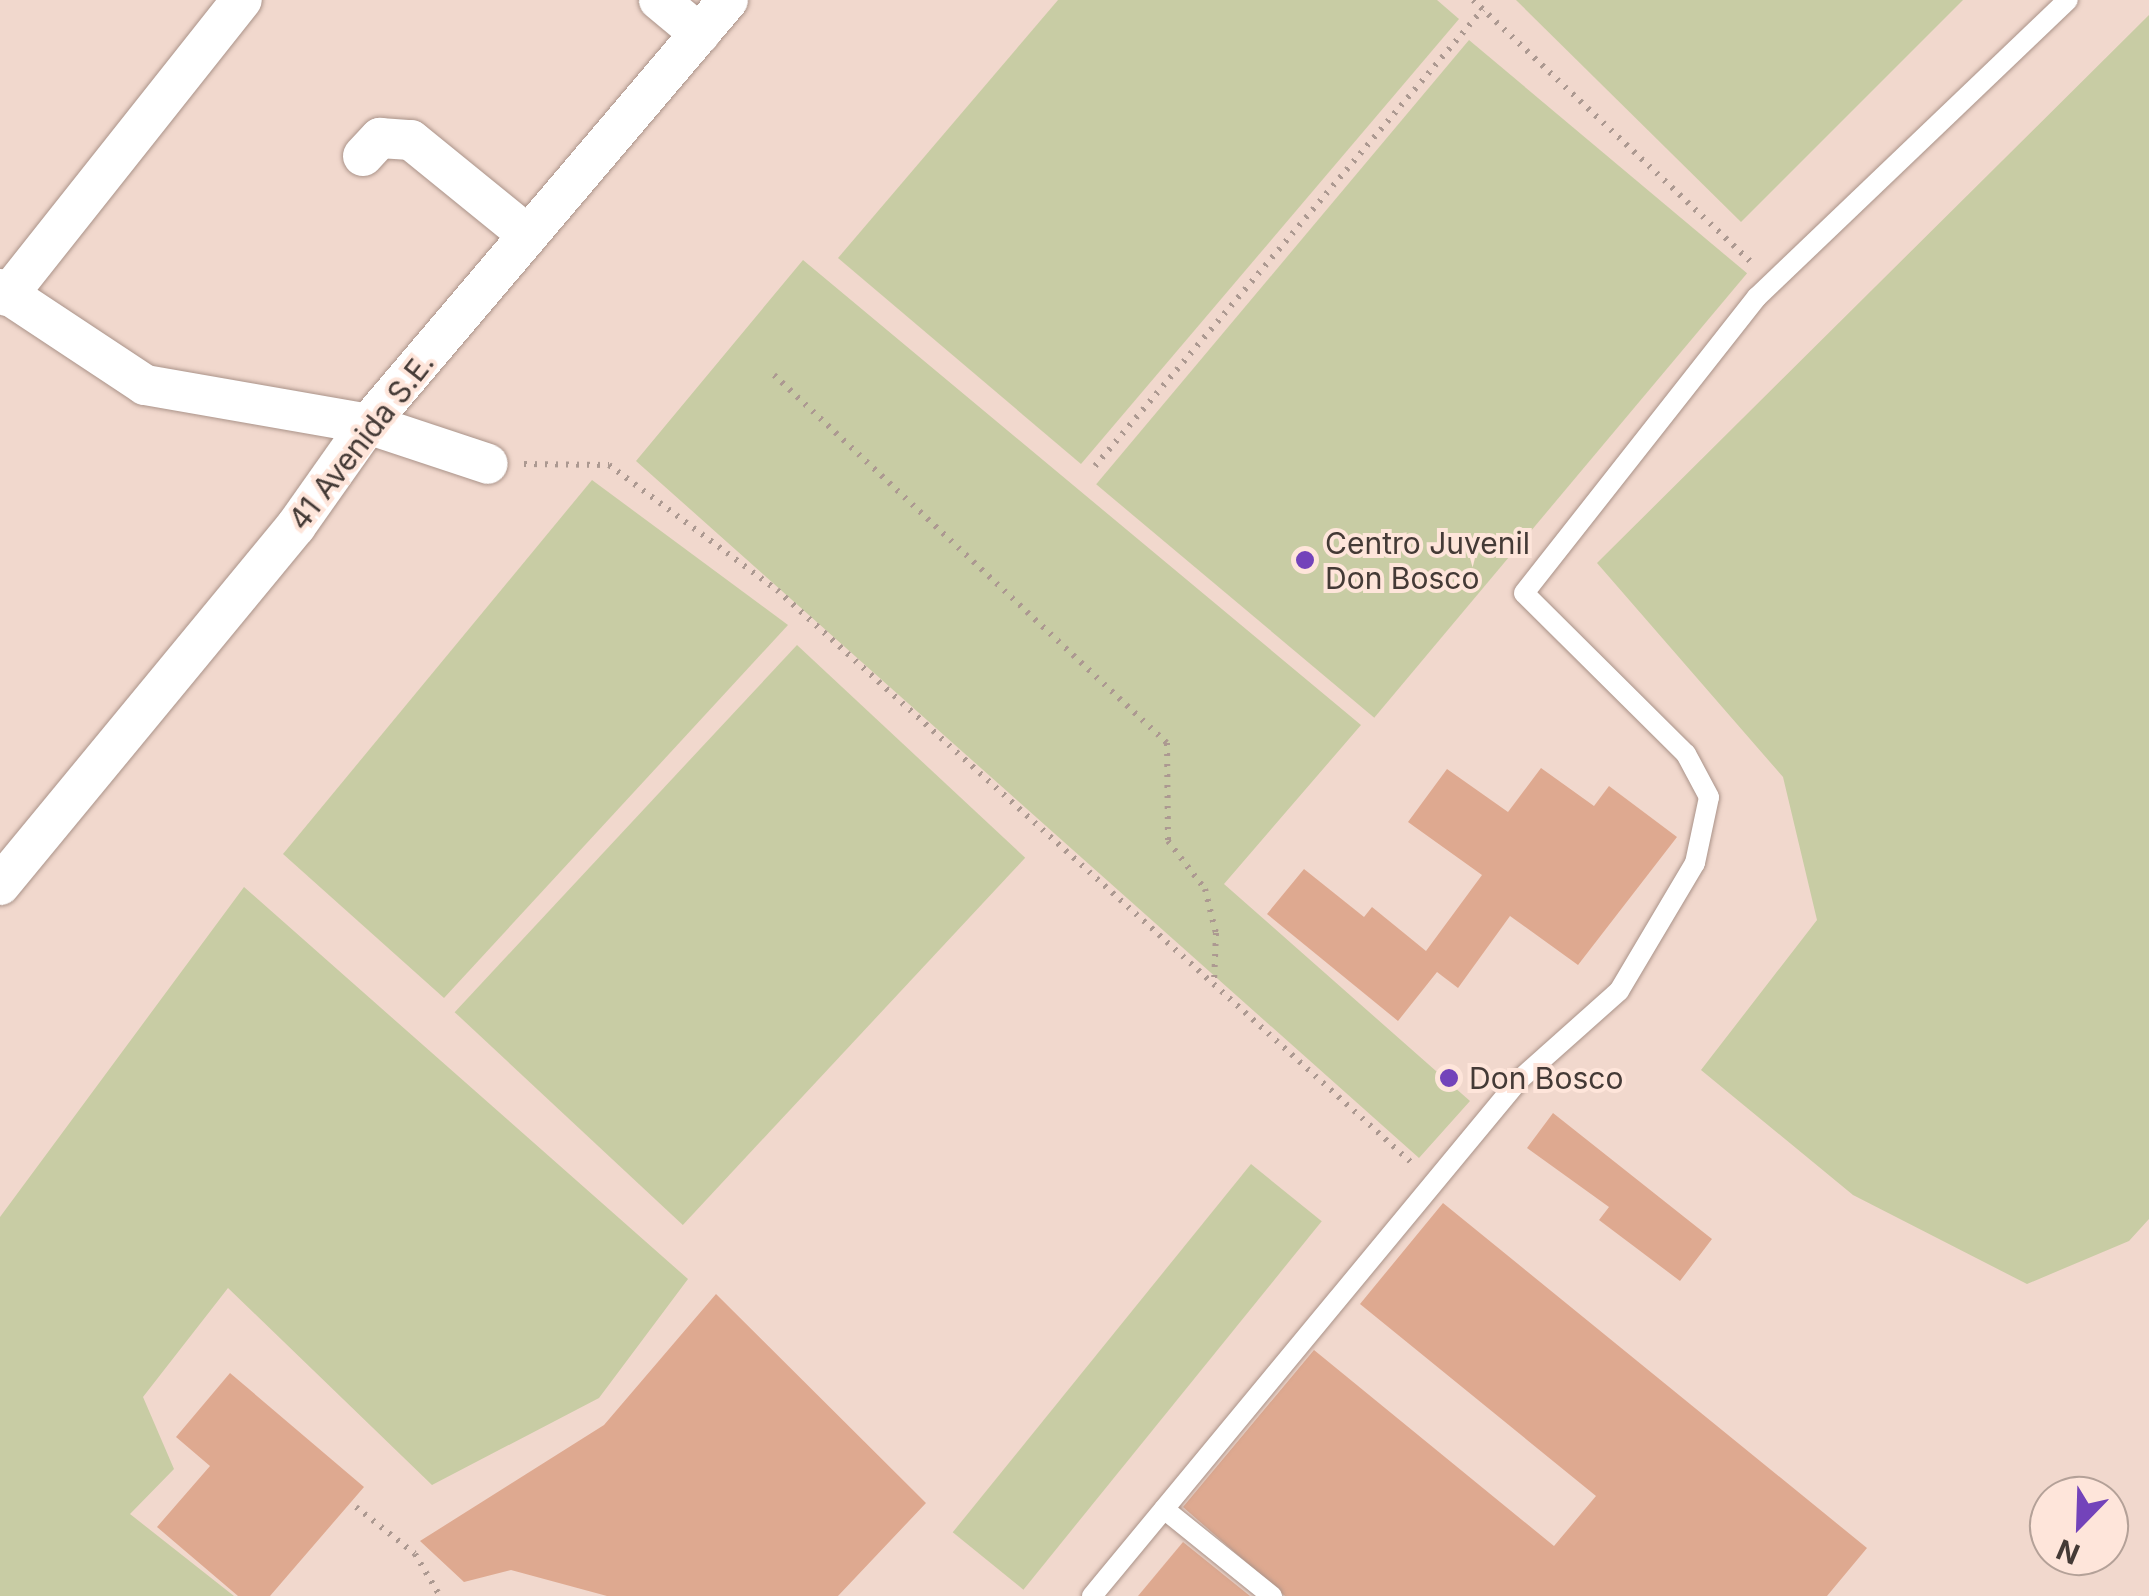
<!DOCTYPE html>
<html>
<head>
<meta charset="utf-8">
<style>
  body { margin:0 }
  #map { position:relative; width:2149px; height:1596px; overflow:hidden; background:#f1d8cd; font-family:Inter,sans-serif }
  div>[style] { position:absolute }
  .green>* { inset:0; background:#c8cca4; transform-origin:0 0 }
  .building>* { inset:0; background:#dea990 }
  .path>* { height:6px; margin-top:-3px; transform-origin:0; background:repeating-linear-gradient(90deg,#ac9991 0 2.5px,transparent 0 10.5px) }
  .roads { filter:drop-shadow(0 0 2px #aa9389) drop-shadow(0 0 2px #aa9389) }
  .service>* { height:20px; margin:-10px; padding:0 10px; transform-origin:10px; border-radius:10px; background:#fff }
  .minor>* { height:40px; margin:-20px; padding:0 20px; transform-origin:20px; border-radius:20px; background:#fff }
  .dots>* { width:28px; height:28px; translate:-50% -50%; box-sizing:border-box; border:5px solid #fee5da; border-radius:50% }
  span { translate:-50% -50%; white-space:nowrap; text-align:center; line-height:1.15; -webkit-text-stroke:8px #fee5da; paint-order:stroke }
  .street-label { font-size:30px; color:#443a36 }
  .poi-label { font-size:30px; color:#443a36 }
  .left { translate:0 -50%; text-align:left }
  .north { position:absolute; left:2029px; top:1476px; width:100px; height:100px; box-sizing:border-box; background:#fee5da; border:2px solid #b4a198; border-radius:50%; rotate:203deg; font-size:28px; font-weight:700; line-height:40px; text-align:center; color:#443a36 }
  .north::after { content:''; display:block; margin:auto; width:35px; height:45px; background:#7343ba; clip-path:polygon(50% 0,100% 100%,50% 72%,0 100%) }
</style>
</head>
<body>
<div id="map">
  <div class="green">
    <div style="clip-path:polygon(1058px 0,1437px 0,1459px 19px,1081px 464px,838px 258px)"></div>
    <div style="clip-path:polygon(1516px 0,1963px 0,1741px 222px)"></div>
    <div style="clip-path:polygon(2149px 15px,2149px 1219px,2129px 1241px,2027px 1284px,1853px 1195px,1701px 1070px,1817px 920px,1783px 777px,1597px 563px)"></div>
    <div style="left:1469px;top:40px;width:363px;height:580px;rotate:40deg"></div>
    <div style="clip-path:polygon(803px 260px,1361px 725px,1224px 884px,1470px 1101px,1419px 1158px,636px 461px)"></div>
    <div style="clip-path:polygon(592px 480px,788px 625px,444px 998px,283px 854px)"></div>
    <div style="left:797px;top:645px;width:312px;height:502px;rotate:43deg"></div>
    <div style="clip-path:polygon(244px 887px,688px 1279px,599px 1398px,432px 1485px,228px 1288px,143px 1397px,174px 1469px,130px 1514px,234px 1596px,0 1596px,0 1217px)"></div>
    <div style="left:1251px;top:1164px;width:91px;height:474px;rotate:39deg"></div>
  </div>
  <div class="building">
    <div style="clip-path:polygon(1541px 768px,1594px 806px,1609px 786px,1677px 837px,1578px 965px,1510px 916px,1458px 988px,1437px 972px,1398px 1021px,1267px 914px,1304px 869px,1364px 917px,1372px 907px,1426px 951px,1482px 875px,1408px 822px,1447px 769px,1508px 812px)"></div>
    <div style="clip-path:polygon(1553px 1113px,1712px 1239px,1680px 1281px,1599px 1220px,1609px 1207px,1527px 1148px)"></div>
    <div style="clip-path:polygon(1443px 1203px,1867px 1548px,1827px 1596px,1285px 1596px,1183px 1507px,1314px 1350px,1554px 1546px,1596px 1496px,1360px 1304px)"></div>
    <div style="clip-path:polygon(716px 1294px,926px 1503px,838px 1596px,607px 1596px,511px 1570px,464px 1582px,420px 1541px,604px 1425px)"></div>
    <div style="clip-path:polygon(230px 1373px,364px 1487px,270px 1596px,238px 1596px,157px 1527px,210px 1466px,176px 1437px)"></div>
    <div style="clip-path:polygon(1183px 1542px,1250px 1596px,1138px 1596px)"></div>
  </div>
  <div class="path">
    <div style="left:1473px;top:0;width:385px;rotate:43.3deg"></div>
    <div style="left:774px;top:375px;width:538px;rotate:43.12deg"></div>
    <div style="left:1167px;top:743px;width:98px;rotate:89.4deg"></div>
    <div style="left:1168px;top:841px;width:61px;rotate:52.4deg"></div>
    <div style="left:1205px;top:889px;width:45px;rotate:76deg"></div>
    <div style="left:1216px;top:933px;width:50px;rotate:92.3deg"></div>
    <div style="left:524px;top:464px;width:85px;rotate:0.7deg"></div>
    <div style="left:609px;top:465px;width:209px;rotate:36.7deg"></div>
    <div style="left:777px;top:590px;width:858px;rotate:42.07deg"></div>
    <div style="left:1095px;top:466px;width:599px;rotate:-49.67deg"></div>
    <div style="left:356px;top:1507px;width:75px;rotate:38.5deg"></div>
    <div style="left:415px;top:1554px;width:49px;rotate:59.2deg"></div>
  </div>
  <div class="roads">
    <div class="service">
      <div style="left:1164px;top:1509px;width:139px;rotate:38.9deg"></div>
      <div style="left:1092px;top:1596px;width:668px;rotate:-50.4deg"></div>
      <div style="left:1518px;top:1081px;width:135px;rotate:-41.7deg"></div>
      <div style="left:1619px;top:991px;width:149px;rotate:-59.3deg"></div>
      <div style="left:1695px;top:863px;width:67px;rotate:-78deg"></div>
      <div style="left:1709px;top:797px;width:49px;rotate:-118.1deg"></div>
      <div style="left:1686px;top:754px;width:228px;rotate:-135.2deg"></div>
      <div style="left:1524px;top:593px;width:377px;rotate:-51.8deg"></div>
      <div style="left:1757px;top:297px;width:430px;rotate:-43.7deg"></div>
    </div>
    <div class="minor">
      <div style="left:659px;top:0;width:53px;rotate:39.7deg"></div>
      <div style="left:363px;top:156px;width:25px;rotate:-47deg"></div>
      <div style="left:380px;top:138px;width:31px;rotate:4deg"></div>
      <div style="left:411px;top:140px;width:151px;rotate:39.1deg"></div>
      <div style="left:0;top:289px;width:174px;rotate:33.5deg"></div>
      <div style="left:145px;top:385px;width:226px;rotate:9.9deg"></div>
      <div style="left:368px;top:424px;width:126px;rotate:18.4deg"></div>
      <div style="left:7px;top:296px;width:378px;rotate:-51.6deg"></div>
      <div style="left:0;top:885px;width:465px;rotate:-50.5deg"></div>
      <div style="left:296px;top:526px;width:125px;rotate:-54.8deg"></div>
      <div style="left:368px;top:424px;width:556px;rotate:-49.67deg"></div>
    </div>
  </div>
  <div class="dots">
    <div style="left:1305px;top:560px;background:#7343ba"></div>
    <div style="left:1449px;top:1078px;background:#7343ba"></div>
  </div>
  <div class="street-label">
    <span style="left:361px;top:441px;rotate:-52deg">41 Avenida S.E.</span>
  </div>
  <div class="poi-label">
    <span class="left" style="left:1325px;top:560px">Centro Juvenil<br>Don Bosco</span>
    <span class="left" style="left:1469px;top:1078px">Don Bosco</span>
  </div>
  <div class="north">N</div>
</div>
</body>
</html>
